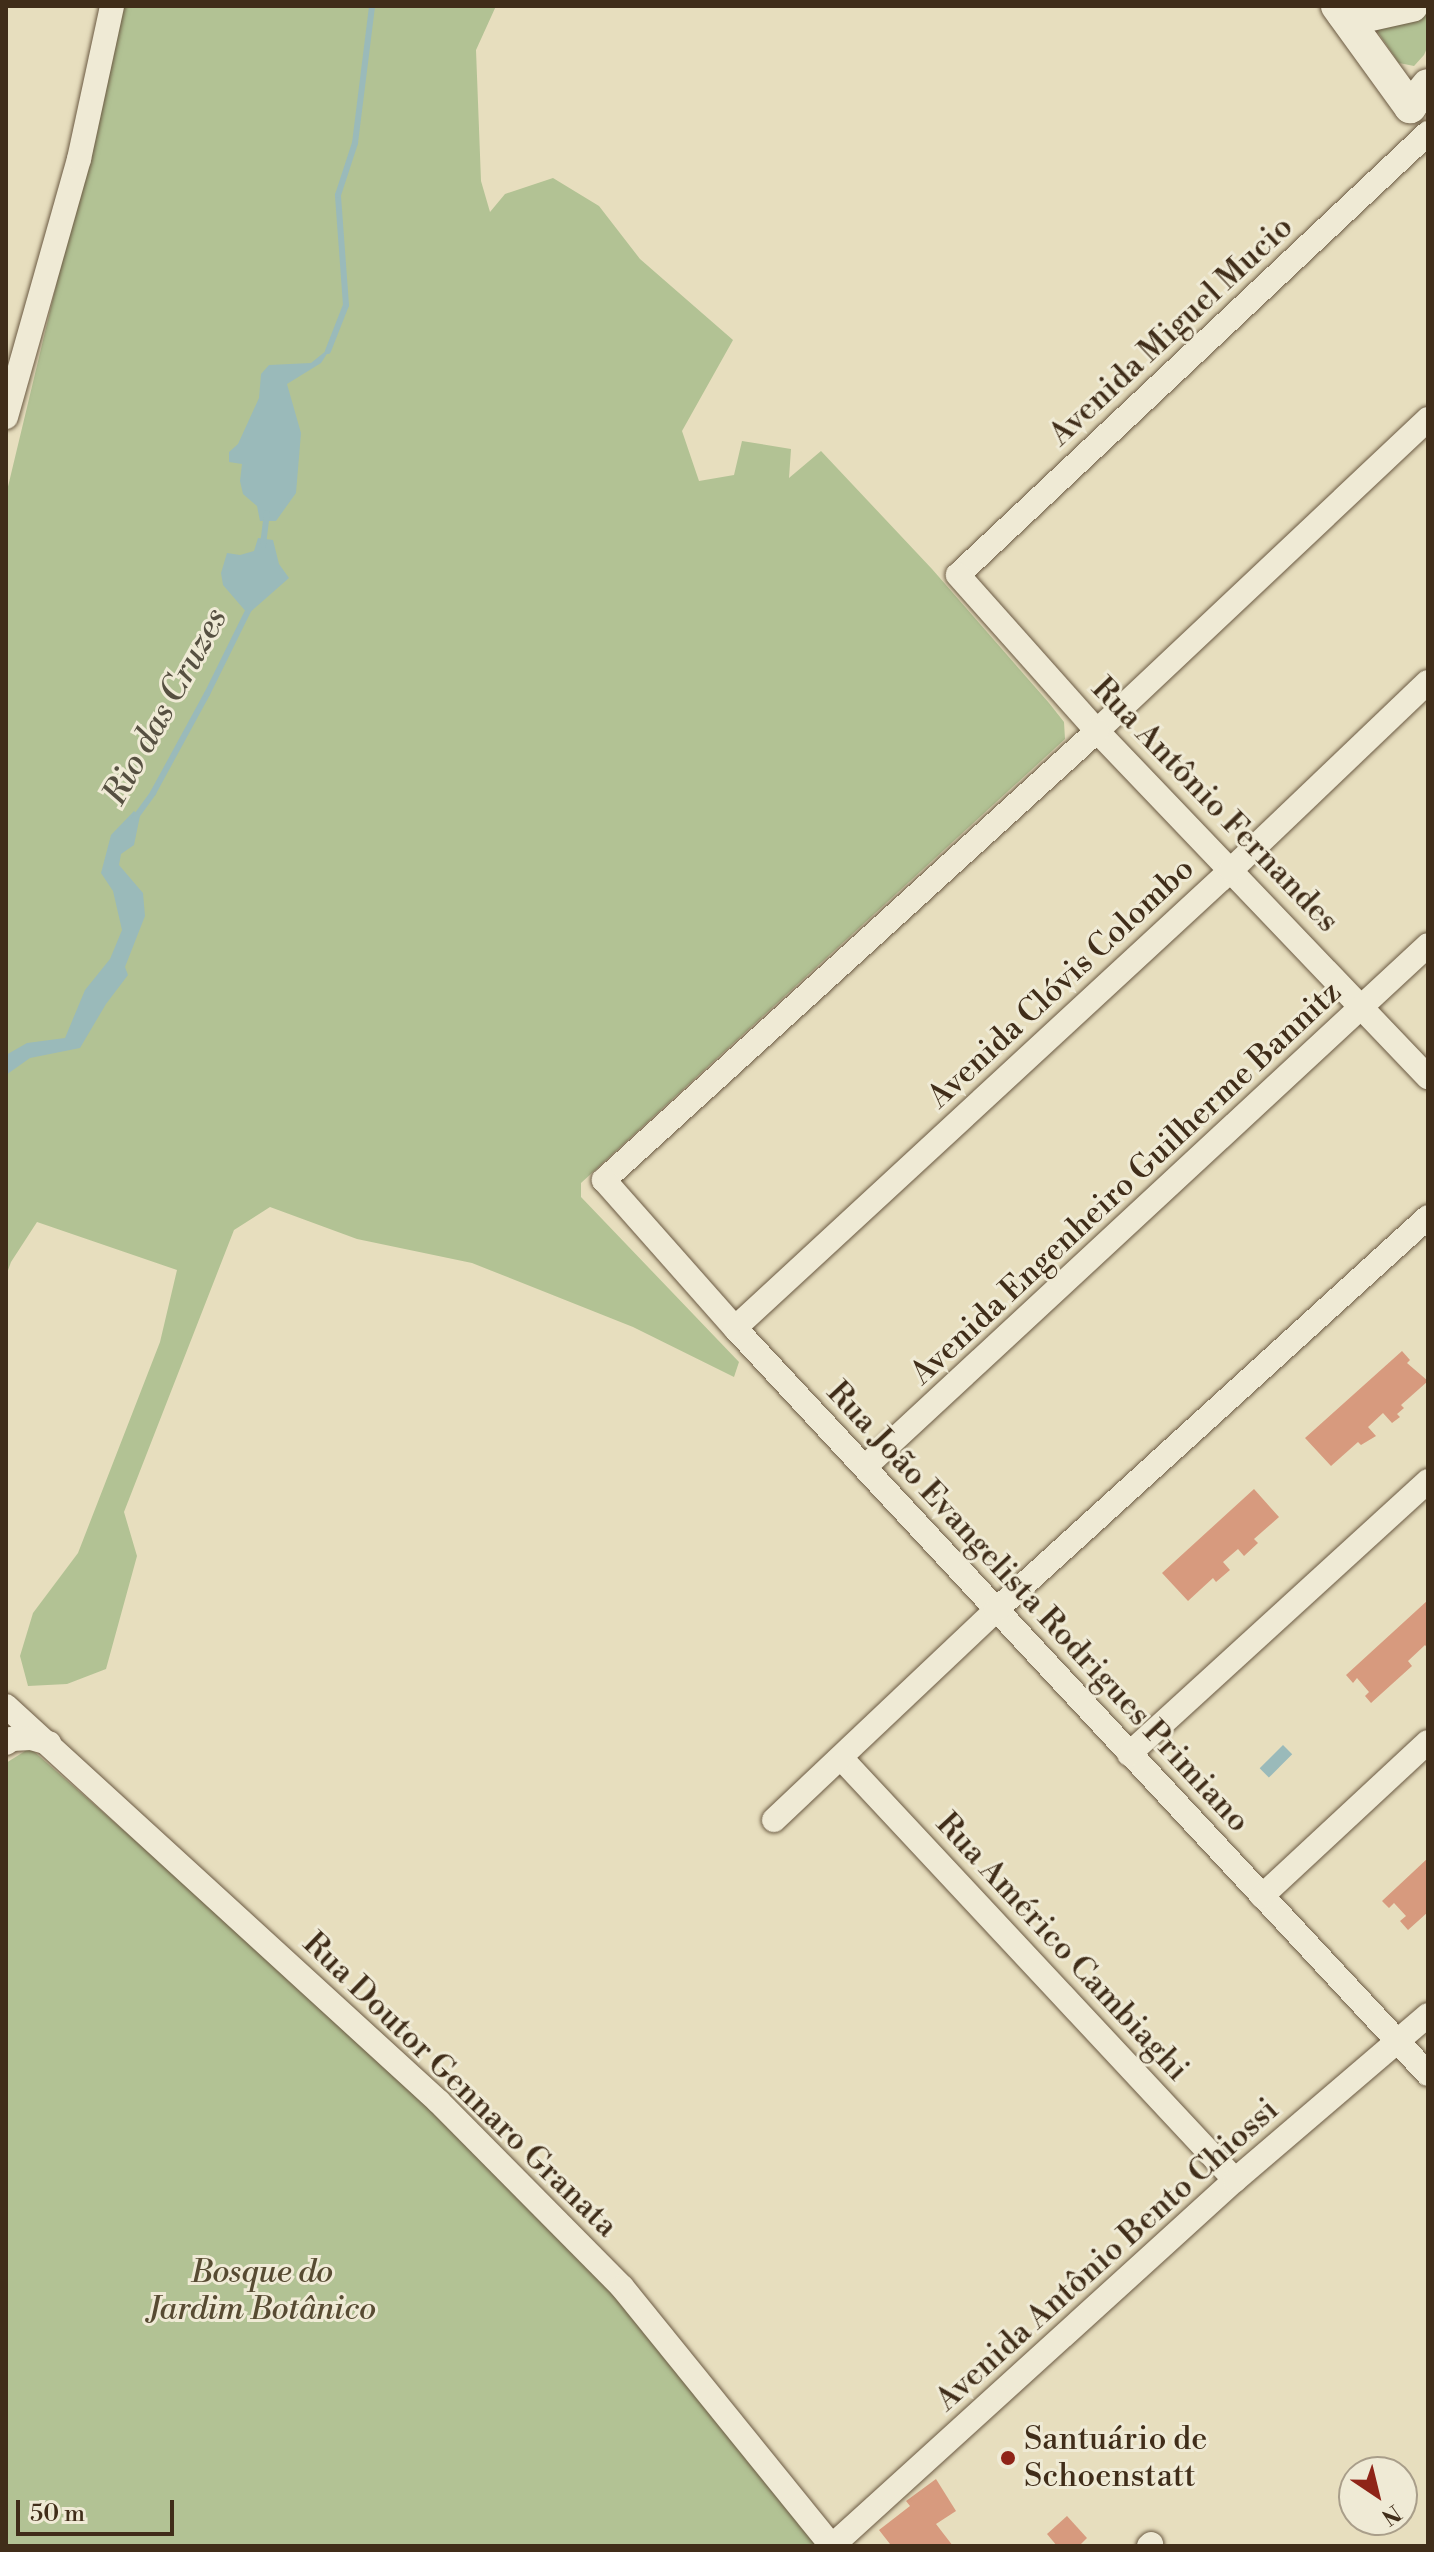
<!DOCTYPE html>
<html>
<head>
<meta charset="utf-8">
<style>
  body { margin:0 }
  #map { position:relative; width:1434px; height:2552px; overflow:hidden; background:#e7debe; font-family:"Libre Bodoni",serif }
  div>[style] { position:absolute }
  .green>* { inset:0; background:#b2c294 }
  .water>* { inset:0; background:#9ababa; transform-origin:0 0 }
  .stream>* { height:6px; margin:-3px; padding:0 3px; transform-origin:3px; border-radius:3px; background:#9ababa }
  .building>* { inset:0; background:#d79a7e }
  .roads { filter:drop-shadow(0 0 2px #6a5942) drop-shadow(0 0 2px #6a5942) }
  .street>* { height:24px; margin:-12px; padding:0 12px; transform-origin:12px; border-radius:12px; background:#efead5 }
  .secondary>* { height:32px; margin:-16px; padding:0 16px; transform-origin:16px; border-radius:16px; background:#efead5 }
  .dots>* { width:22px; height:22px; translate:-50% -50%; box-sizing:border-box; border:4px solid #efead5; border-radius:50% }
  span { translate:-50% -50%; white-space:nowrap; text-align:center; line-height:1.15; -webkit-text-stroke:6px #efead5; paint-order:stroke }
  .street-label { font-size:32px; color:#402d19 }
  .park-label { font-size:32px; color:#574b32; font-style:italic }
  .poi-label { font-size:32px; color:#402d19 }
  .left { translate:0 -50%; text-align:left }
  .water-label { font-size:34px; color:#565041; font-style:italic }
  .frame { position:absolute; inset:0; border:8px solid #402d19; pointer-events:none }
  .north { position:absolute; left:1338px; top:2456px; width:80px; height:80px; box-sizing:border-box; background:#efead5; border:2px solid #a99e8a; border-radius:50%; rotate:145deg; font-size:22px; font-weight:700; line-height:32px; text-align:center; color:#402d19 }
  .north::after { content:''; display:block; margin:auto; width:28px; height:36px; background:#8f2418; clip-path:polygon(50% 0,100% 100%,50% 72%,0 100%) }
  .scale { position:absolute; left:16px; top:2500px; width:158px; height:36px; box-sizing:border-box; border:4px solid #402d19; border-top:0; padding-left:10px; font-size:24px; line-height:28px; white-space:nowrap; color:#402d19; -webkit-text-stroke:6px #efead5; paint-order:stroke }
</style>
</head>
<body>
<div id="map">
  <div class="green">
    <div style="clip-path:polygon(123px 6px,496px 6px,476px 50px,481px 181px,490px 212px,505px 194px,553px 178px,599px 206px,640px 259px,733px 340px,682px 431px,699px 481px,734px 475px,742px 441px,791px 449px,789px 478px,821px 451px,932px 569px,1049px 703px,1064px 722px,1065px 739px,581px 1183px,581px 1197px,739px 1362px,734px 1377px,633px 1327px,472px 1263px,357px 1239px,270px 1207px,234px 1230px,124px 1512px,137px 1556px,106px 1669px,67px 1684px,28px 1686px,20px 1656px,33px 1613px,78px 1553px,160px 1342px,177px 1270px,37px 1222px,11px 1262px,6px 1276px,6px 495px)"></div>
    <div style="clip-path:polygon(1428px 8px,1428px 46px,1424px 55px,1414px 66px,1399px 63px,1377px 31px,1392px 20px)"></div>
    <div style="clip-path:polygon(30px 1748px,461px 2127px,597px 2265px,823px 2546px,6px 2546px,6px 1763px)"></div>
  </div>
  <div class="water">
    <div style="clip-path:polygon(332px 346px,321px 363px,287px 384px,301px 433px,296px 493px,276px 521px,260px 521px,257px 506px,243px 494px,240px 481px,242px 464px,229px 462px,229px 452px,238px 444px,259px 398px,261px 374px,269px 365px,311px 363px)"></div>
    <div style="clip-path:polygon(258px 538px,273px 540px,279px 564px,289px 578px,248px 614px,223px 585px,221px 573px,227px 553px,240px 555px,254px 551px)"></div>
    <div style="clip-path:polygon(134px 811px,140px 816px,134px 845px,121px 854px,119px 865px,143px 893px,145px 916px,125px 967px,128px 975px,106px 1004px,80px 1048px,30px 1058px,6px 1075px,6px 1055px,27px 1043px,65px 1038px,85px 990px,110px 959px,122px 930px,113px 891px,101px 873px,111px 835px)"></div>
    <div style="left:1283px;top:1745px;width:13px;height:33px;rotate:45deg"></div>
  </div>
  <div class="stream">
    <div style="left:328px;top:351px;width:49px;rotate:-68.6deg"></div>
    <div style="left:346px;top:305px;width:110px;rotate:-94.2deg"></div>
    <div style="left:338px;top:195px;width:55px;rotate:-71.9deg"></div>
    <div style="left:355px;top:143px;width:138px;rotate:-82.9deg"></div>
    <div style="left:263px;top:545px;width:32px;rotate:-83deg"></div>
    <div style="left:135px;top:818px;width:31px;rotate:-54deg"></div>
    <div style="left:153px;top:793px;width:113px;rotate:-61.4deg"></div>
    <div style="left:207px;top:694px;width:97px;rotate:-63.7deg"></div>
  </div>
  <div class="building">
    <div style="clip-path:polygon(1402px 1351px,1410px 1360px,1407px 1363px,1428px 1381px,1401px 1405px,1404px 1408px,1397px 1414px,1400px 1417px,1392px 1423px,1383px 1413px,1368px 1427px,1376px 1436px,1361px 1445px,1358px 1442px,1331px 1466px,1305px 1438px)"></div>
    <div style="clip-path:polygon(1254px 1489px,1279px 1517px,1254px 1539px,1258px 1543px,1244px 1556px,1238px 1549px,1223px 1562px,1230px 1570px,1216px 1582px,1213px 1578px,1188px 1601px,1162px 1573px)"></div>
    <div style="clip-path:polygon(1428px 1600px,1428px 1649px,1425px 1645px,1408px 1661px,1412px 1666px,1371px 1703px,1365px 1696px,1369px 1692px,1357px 1678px,1353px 1683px,1346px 1675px)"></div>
    <div style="clip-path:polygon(1428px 1858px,1428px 1912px,1408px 1930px,1400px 1921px,1406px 1916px,1394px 1903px,1389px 1908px,1382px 1901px)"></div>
    <div style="clip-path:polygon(936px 2479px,956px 2511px,936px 2524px,953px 2546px,888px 2546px,890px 2544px,879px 2530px,910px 2506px,906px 2501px)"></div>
    <div style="clip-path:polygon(1067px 2516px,1087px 2538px,1079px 2546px,1057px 2546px,1047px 2534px)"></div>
  </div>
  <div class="roads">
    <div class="street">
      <div style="left:1428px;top:133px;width:645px;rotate:136.76deg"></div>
      <div style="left:958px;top:575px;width:209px;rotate:48.3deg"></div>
      <div style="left:1097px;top:731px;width:479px;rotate:46.3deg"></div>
      <div style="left:6px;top:417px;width:268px;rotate:-74.2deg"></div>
      <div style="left:79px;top:159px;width:157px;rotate:-77.8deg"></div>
      <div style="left:1428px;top:419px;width:455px;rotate:136.7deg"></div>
      <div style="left:1097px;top:731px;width:667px;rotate:137.67deg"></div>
      <div style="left:604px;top:1180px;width:198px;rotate:48.5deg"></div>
      <div style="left:735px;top:1328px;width:1018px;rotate:47.11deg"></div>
      <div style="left:735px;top:1328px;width:675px;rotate:-42.72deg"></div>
      <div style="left:1231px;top:870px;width:272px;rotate:-43.7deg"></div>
      <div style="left:866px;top:1466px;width:766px;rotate:-42.83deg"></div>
      <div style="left:6px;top:1706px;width:587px;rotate:42.44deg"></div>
      <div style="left:439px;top:2102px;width:260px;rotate:45.3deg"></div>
      <div style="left:622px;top:2287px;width:333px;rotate:51deg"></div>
      <div style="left:6px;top:1743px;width:7px;rotate:-34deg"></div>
      <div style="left:12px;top:1739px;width:19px;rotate:-3deg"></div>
      <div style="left:31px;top:1738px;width:19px;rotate:16deg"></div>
      <div style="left:1129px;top:1754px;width:405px;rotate:-42.4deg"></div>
      <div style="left:842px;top:1759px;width:576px;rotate:46.97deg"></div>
      <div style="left:774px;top:1820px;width:306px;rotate:-43.4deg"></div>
      <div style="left:996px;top:1610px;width:584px;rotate:-42.29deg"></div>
      <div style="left:1262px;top:1896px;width:226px;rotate:-42.9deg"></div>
      <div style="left:832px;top:2546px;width:544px;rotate:-42.25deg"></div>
      <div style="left:1235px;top:2180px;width:254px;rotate:-40.5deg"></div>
      <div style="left:1149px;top:2546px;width:3px;rotate:-45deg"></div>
    </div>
    <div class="secondary">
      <div style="left:1337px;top:6px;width:125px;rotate:54.1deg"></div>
      <div style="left:1410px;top:107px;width:28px;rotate:-51deg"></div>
      <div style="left:1343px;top:14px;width:23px;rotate:5deg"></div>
      <div style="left:1366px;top:16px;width:47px;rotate:-12.3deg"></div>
    </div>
  </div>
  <div class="dots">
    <div style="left:1008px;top:2458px;background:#8f2418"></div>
  </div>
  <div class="street-label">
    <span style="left:1171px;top:331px;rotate:-43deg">Avenida Miguel Mucio</span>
    <span style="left:1215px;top:805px;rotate:46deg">Rua Antônio Fernandes</span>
    <span style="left:1061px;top:983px;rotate:-43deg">Avenida Clóvis Colombo</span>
    <span style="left:1126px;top:1183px;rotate:-43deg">Avenida Engenheiro Guilherme Bannitz</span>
    <span style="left:1038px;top:1607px;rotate:47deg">Rua João Evangelista Rodrigues Primiano</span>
    <span style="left:1062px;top:1947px;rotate:47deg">Rua Américo Cambiaghi</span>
    <span style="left:460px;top:2085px;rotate:44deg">Rua Doutor Gennaro Granata</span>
    <span style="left:1107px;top:2255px;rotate:-42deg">Avenida Antônio Bento Chiossi</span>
  </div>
  <div class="park-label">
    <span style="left:262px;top:2291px">Bosque do<br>Jardim Botânico</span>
  </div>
  <div class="poi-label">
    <span class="left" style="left:1024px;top:2458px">Santuário de<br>Schoenstatt</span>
  </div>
  <div class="water-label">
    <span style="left:166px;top:707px;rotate:-61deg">Rio das Cruzes</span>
  </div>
  <div class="frame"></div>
  <div class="north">N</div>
  <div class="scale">50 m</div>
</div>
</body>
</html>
